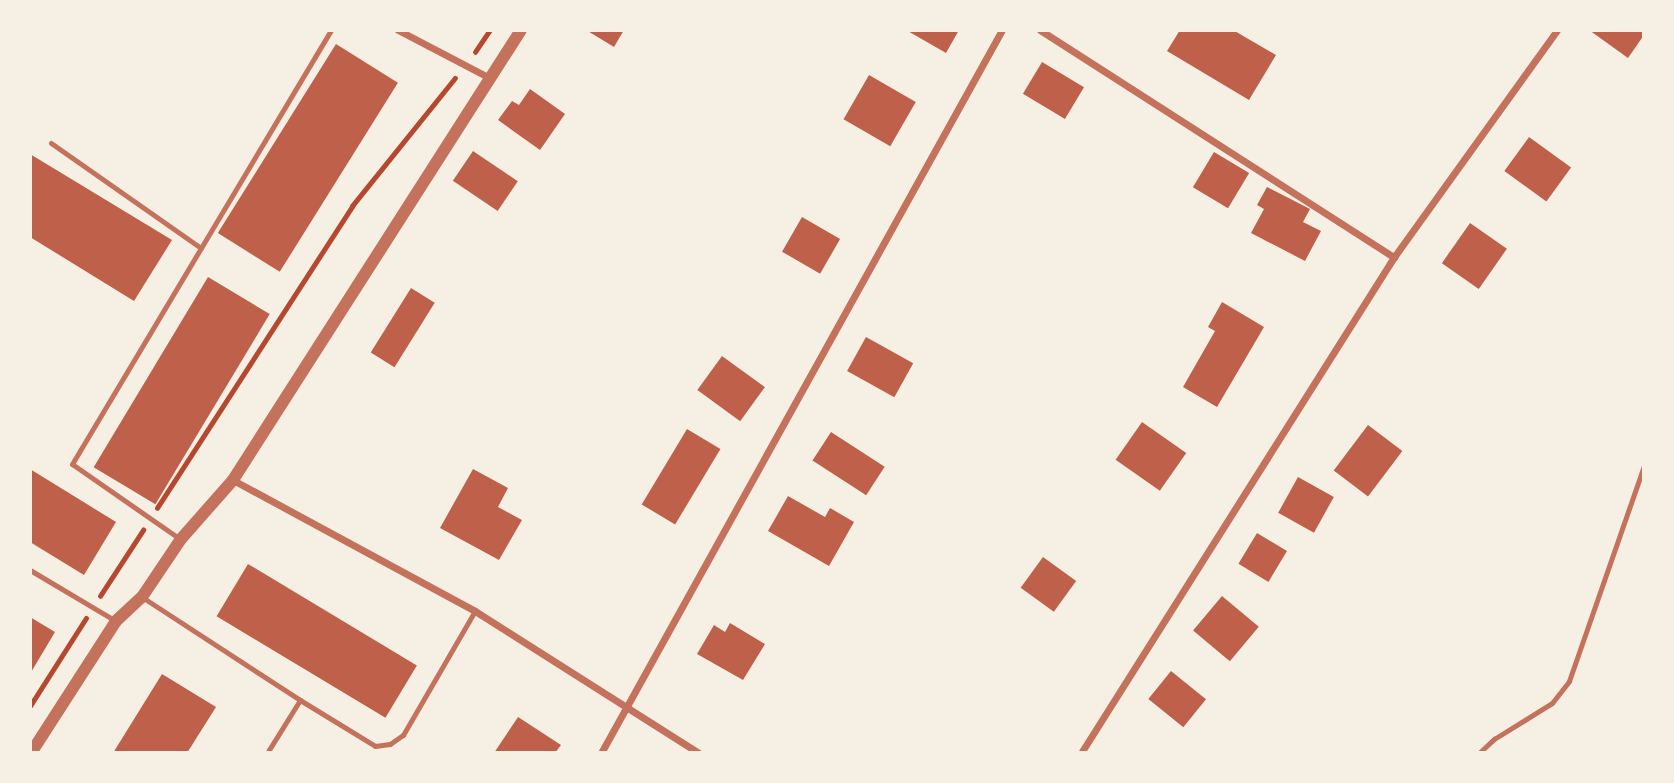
<!DOCTYPE html>
<html>
<head>
<meta charset="utf-8">
<style>
  body { margin:0 }
  #map { position:relative; width:1674px; height:783px; overflow:hidden; background:#f6efe4; font-family:Mulish,sans-serif }
  div>[style] { position:absolute }
  .building>* { inset:0; background:#bf614a; transform-origin:0 0 }
  .path>* { height:4.5px; margin:-2.25px; padding:0 2.25px; transform-origin:2.25px; border-radius:2.25px; background:#b5482f }
  .service>* { height:5px; margin:-2.5px; padding:0 2.5px; transform-origin:2.5px; border-radius:2.5px; background:#c5725c }
  .minor>* { height:7px; margin:-3.5px; padding:0 3.5px; transform-origin:3.5px; border-radius:3.5px; background:#c5725c }
  .tertiary>* { height:12px; margin:-6px; padding:0 6px; transform-origin:6px; border-radius:6px; background:#c5725c }
  span { translate:-50% -50%; white-space:nowrap; text-align:center; line-height:1.15; -webkit-text-stroke:5px #f6efe4; paint-order:stroke }
  .frame { position:absolute; inset:0; border:32px solid #f6efe4; pointer-events:none }
</style>
</head>
<body>
<div id="map">
  <div class="building">
    <div style="clip-path:polygon(586px 30px,624px 30px,614px 47px)"></div>
    <div style="clip-path:polygon(906px 30px,959px 30px,946px 53px)"></div>
    <div style="clip-path:polygon(1180px 30px,1233px 30px,1276px 55px,1249px 100px,1167px 51px)"></div>
    <div style="clip-path:polygon(1589px 30px,1644px 30px,1644px 35px,1628px 58px)"></div>
    <div style="left:336px;top:44px;width:73px;height:223px;rotate:32deg"></div>
    <div style="left:1042px;top:62px;width:49px;height:37px;rotate:31deg"></div>
    <div style="left:869px;top:75px;width:54px;height:51px;rotate:30deg"></div>
    <div style="clip-path:polygon(530px 89px,565px 114px,540px 150px,498px 120px,512px 101px,519px 105px)"></div>
    <div style="left:1529px;top:137px;width:52px;height:42px;rotate:36deg"></div>
    <div style="left:473px;top:151px;width:54px;height:36px;rotate:34deg"></div>
    <div style="left:1214px;top:152px;width:41px;height:41px;rotate:31deg"></div>
    <div style="clip-path:polygon(30px 154px,172px 240px,134px 301px,30px 237px)"></div>
    <div style="clip-path:polygon(1267px 187px,1310px 209px,1303px 222px,1321px 231px,1305px 261px,1251px 233px,1264px 209px,1257px 205px)"></div>
    <div style="left:802px;top:217px;width:44px;height:40px;rotate:30deg"></div>
    <div style="left:1470px;top:223px;width:45px;height:49px;rotate:35deg"></div>
    <div style="left:208px;top:277px;width:72px;height:222px;rotate:31deg"></div>
    <div style="left:411px;top:288px;width:28px;height:76px;rotate:32deg"></div>
    <div style="clip-path:polygon(1222px 302px,1264px 327px,1217px 407px,1183px 387px,1215px 331px,1208px 327px)"></div>
    <div style="left:866px;top:337px;width:54px;height:39px;rotate:29deg"></div>
    <div style="left:722px;top:356px;width:53px;height:42px;rotate:36deg"></div>
    <div style="left:1142px;top:422px;width:54px;height:46px;rotate:35deg"></div>
    <div style="left:1368px;top:425px;width:43px;height:57px;rotate:37deg"></div>
    <div style="left:687px;top:429px;width:39px;height:88px;rotate:31deg"></div>
    <div style="left:831px;top:432px;width:64px;height:34px;rotate:33deg"></div>
    <div style="clip-path:polygon(30px 469px,116px 522px,84px 575px,30px 542px)"></div>
    <div style="clip-path:polygon(473px 469px,508px 488px,498px 507px,522px 520px,499px 560px,440px 528px)"></div>
    <div style="left:1298px;top:477px;width:41px;height:41px;rotate:29deg"></div>
    <div style="clip-path:polygon(788px 496px,825px 517px,830px 508px,854px 522px,829px 566px,768px 531px)"></div>
    <div style="left:1257px;top:533px;width:35px;height:36px;rotate:31deg"></div>
    <div style="left:1043px;top:557px;width:41px;height:38px;rotate:36deg"></div>
    <div style="left:248px;top:564px;width:197px;height:61px;rotate:31deg"></div>
    <div style="left:1222px;top:596px;width:48px;height:45px;rotate:40deg"></div>
    <div style="clip-path:polygon(30px 617px,55px 632px,30px 674px)"></div>
    <div style="clip-path:polygon(730px 623px,765px 644px,743px 680px,697px 654px,714px 625px,725px 632px)"></div>
    <div style="left:1171px;top:671px;width:45px;height:36px;rotate:39deg"></div>
    <div style="clip-path:polygon(162px 674px,216px 707px,187px 753px,113px 753px)"></div>
    <div style="clip-path:polygon(518px 717px,561px 745px,555px 753px,494px 753px)"></div>
  </div>
  <div class="path">
    <div style="left:475px;top:52px;width:27px;rotate:-56deg"></div>
    <div style="left:157px;top:508px;width:359px;rotate:-57.1deg"></div>
    <div style="left:352px;top:206px;width:164px;rotate:-51.2deg"></div>
    <div style="left:100px;top:596px;width:79px;rotate:-56.9deg"></div>
    <div style="left:30px;top:706px;width:104px;rotate:-57.5deg"></div>
  </div>
  <div class="service">
    <div style="left:51px;top:143px;width:183px;rotate:35deg"></div>
    <div style="left:180px;top:539px;width:131px;rotate:-145.2deg"></div>
    <div style="left:72px;top:464px;width:505px;rotate:-59.17deg"></div>
    <div style="left:30px;top:570px;width:100px;rotate:30.7deg"></div>
    <div style="left:142px;top:597px;width:189px;rotate:33.1deg"></div>
    <div style="left:300px;top:700px;width:62px;rotate:121.9deg"></div>
    <div style="left:300px;top:700px;width:88px;rotate:31.5deg"></div>
    <div style="left:375px;top:746px;width:15px;rotate:-8deg"></div>
    <div style="left:390px;top:744px;width:16px;rotate:-35deg"></div>
    <div style="left:403px;top:735px;width:143px;rotate:-59.9deg"></div>
    <div style="left:1479px;top:753px;width:21px;rotate:-43deg"></div>
    <div style="left:1494px;top:739px;width:68px;rotate:-31.8deg"></div>
    <div style="left:1552px;top:703px;width:28px;rotate:-52deg"></div>
    <div style="left:1569px;top:681px;width:228px;rotate:-70.8deg"></div>
  </div>
  <div class="minor">
    <div style="left:398px;top:30px;width:102px;rotate:27.6deg"></div>
    <div style="left:1040px;top:30px;width:421px;rotate:32.7deg"></div>
    <div style="left:233px;top:480px;width:275px;rotate:28.4deg"></div>
    <div style="left:475px;top:611px;width:265px;rotate:32.4deg"></div>
    <div style="left:601px;top:753px;width:827px;rotate:-60.99deg"></div>
    <div style="left:1081px;top:753px;width:587px;rotate:-57.75deg"></div>
    <div style="left:1394px;top:257px;width:279px;rotate:-54.3deg"></div>
  </div>
  <div class="tertiary">
    <div style="left:31px;top:753px;width:157px;rotate:-57.2deg"></div>
    <div style="left:116px;top:621px;width:35px;rotate:-43deg"></div>
    <div style="left:142px;top:597px;width:70px;rotate:-56.1deg"></div>
    <div style="left:181px;top:539px;width:79px;rotate:-48.6deg"></div>
    <div style="left:233px;top:480px;width:534px;rotate:-57.38deg"></div>
  </div>
  <div class="frame"></div>
</div>
</body>
</html>
